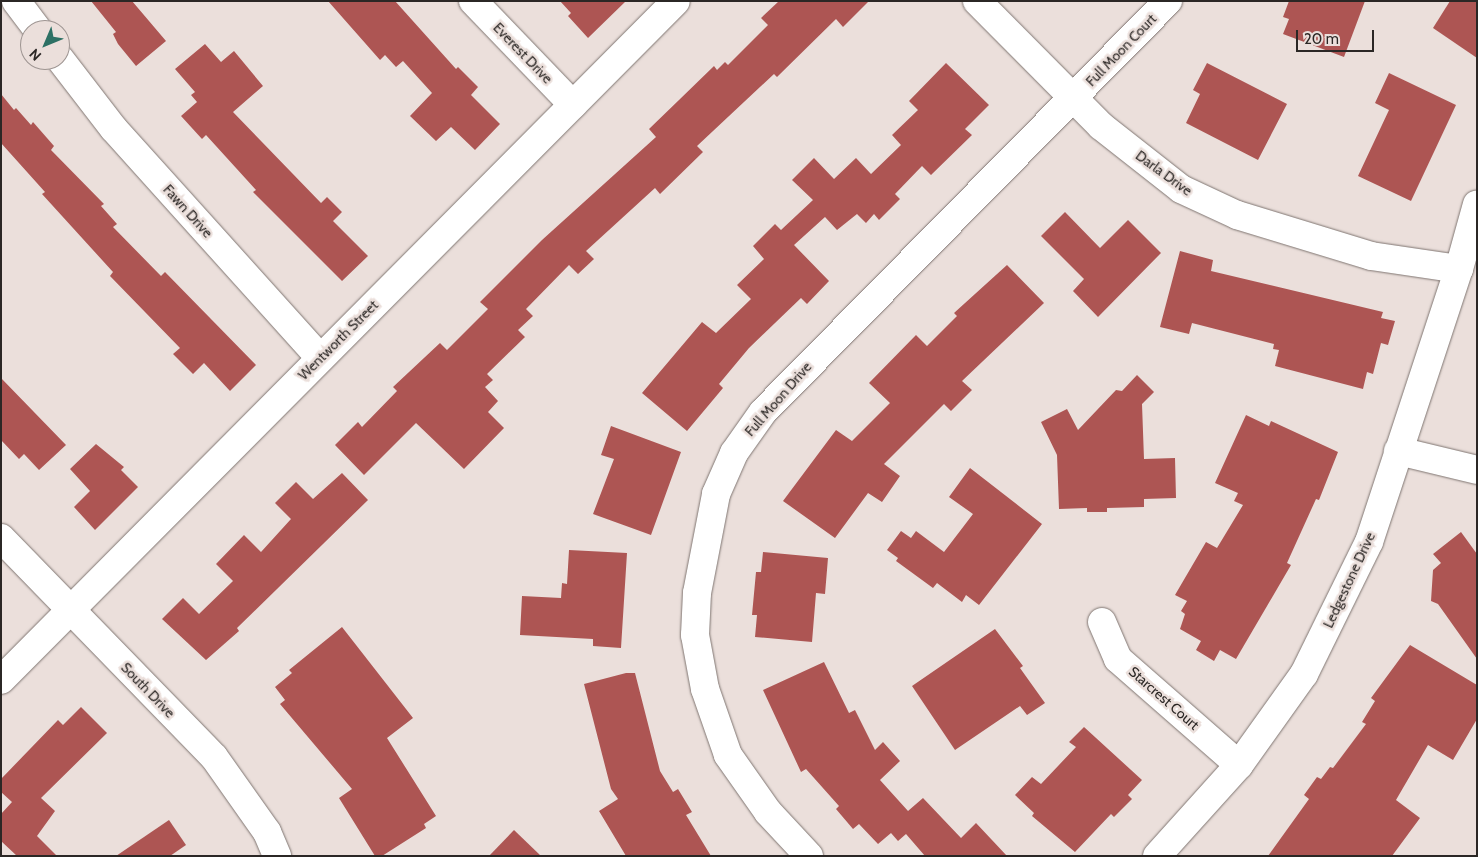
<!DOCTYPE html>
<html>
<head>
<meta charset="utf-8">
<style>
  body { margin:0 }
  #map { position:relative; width:1478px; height:857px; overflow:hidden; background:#ebdfdb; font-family:Cabin,sans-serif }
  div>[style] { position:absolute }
  .building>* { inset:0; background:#ad5553 }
  .roads { filter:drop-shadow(0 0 1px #7f7571) drop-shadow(0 0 1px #7f7571) }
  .street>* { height:28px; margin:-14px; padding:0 14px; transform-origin:14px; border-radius:14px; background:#fff }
  .secondary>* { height:28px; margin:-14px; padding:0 14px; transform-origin:14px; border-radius:14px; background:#fff }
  span { translate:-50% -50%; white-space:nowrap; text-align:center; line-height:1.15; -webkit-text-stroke:5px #ebdfdb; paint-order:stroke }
  .street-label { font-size:14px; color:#2b2725 }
  .frame { position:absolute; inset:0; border:2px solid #2b2725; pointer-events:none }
  .north { position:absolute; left:20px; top:20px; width:50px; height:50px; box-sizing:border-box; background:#ebdfdb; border:1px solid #9e9592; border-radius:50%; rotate:225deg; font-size:14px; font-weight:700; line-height:20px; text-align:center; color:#2b2725 }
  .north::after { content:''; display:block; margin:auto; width:18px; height:22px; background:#2d7165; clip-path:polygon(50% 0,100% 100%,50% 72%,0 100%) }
  .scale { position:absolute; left:1296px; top:30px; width:78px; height:22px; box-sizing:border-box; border:2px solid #2b2725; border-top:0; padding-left:6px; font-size:15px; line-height:18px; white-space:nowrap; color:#2b2725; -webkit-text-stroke:4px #ebdfdb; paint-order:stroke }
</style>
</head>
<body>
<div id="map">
  <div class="building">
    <div style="clip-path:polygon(91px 1px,132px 1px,166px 41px,136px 66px,118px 44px,113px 34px,116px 32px)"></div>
    <div style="clip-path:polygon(328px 1px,395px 1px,456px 69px,458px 67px,478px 87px,471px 95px,500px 124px,475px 150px,451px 127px,436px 141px,410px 116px,432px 93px,403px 61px,396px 67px,385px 55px,380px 60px)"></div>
    <div style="clip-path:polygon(560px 1px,626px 1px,588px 38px,568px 16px,571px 13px)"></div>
    <div style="clip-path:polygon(779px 1px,869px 1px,843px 27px,836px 19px,777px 77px,774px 74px,697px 146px,703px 152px,660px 194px,655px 188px,586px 251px,594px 259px,578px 274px,569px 265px,526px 309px,533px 316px,518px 330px,525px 337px,487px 374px,493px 380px,485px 387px,498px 401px,488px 412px,504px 428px,464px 469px,416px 423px,364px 475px,335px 445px,358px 422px,362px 427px,397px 391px,393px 387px,440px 343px,447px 350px,488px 309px,480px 302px,542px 240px,656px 137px,649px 129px,679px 100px,714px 66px,717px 70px,725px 62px,728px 65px,768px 25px,761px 18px)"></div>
    <div style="clip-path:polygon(1289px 1px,1365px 1px,1344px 57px,1283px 34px,1289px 19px,1283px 17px)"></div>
    <div style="clip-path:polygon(1450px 1px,1477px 1px,1477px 58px,1433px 28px)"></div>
    <div style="clip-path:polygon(205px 44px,221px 62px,234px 51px,263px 86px,233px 112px,321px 203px,327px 197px,342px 212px,333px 221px,368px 256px,342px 281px,253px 192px,256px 190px,206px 135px,202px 139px,181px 116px,197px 102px,191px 95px,195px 92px,175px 69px)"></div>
    <div style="clip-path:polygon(946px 63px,989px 105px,965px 129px,972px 135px,931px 175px,922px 166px,895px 194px,900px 199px,879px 220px,874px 214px,866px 223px,857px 214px,837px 230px,825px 217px,794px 245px,829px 281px,807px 304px,801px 298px,749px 348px,719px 384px,723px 388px,687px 431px,642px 393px,702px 322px,716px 333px,751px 299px,737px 285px,764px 259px,753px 246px,775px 224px,781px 230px,813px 200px,792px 180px,814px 158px,834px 179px,856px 158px,871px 174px,901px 145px,892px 135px,918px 110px,909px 101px)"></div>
    <div style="clip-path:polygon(1207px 63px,1287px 104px,1258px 160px,1186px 123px,1200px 94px,1193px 90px)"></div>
    <div style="clip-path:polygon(1389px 73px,1456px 105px,1411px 201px,1358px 176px,1389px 110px,1375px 103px)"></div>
    <div style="clip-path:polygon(1px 94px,14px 110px,16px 108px,31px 125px,33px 122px,54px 146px,51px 150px,104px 204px,101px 206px,117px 224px,113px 227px,161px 276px,165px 272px,256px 365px,230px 391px,204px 363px,193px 374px,173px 354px,180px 348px,110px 276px,113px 272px,42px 194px,45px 192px,1px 143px)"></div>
    <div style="clip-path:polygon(1065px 212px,1100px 248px,1128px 220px,1161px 253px,1098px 317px,1073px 291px,1084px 279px,1041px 236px)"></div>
    <div style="clip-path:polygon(1180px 251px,1213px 260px,1211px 271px,1383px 312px,1381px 318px,1395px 321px,1388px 345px,1381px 343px,1373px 374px,1367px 372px,1363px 389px,1275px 366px,1279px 350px,1273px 349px,1274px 344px,1192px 323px,1189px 334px,1160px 327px)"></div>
    <div style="clip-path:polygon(1007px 265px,1044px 303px,962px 381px,972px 390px,951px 411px,944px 404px,884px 464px,900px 476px,882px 502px,868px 493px,835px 538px,783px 501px,836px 430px,852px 441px,890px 403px,869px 383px,916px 335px,927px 346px,957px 316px,954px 313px)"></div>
    <div style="clip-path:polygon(1137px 375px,1154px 392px,1142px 404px,1144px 459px,1175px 458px,1176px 498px,1144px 499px,1144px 507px,1107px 508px,1107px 512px,1087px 512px,1087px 508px,1059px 509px,1057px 455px,1041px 422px,1067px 409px,1078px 430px,1116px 390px,1122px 391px)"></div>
    <div style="clip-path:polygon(1px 378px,66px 445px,39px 470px,24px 454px,19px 459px,1px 440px)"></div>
    <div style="clip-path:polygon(1246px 415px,1269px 426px,1271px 421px,1338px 452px,1319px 500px,1316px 499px,1287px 563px,1291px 565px,1236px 659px,1220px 650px,1214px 661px,1196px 650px,1201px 641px,1180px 629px,1185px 614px,1181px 611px,1187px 601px,1175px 595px,1206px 542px,1217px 548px,1243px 505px,1234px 501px,1238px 493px,1215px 483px)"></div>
    <div style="clip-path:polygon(611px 426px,681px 452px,651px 535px,593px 514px,614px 459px,601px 455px)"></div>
    <div style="clip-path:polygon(96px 444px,124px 467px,121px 470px,138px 487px,95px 530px,74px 507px,90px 491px,70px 469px)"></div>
    <div style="clip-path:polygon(970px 468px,1042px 524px,979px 605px,966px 595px,962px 602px,937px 583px,933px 588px,896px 561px,898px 558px,887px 550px,901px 531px,911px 538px,916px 531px,944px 552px,973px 514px,949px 497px)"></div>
    <div style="clip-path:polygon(342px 473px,368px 500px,237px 628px,239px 631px,206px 660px,162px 619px,183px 598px,199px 614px,233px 581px,216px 564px,244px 535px,261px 552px,291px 519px,275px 503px,296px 482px,313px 499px)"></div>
    <div style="clip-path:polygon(1461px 532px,1477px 554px,1477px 659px,1438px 604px,1431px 601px,1433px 570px,1441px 563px,1433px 554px)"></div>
    <div style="clip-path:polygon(569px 550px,627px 553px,621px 648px,593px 646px,593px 639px,520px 635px,522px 596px,561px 598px,562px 583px,567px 584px)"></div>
    <div style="clip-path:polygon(763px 552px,828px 558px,825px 594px,816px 593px,812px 642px,755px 637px,757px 615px,752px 615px,756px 572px,761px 572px)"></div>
    <div style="clip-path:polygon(342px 627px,413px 718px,387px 738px,436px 816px,424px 824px,426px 828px,382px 856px,375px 856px,339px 798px,352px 789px,280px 704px,285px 700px,275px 687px,292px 673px,289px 670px)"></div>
    <div style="clip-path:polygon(995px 629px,1023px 666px,1020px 668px,1045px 703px,1027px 715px,1020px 706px,955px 750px,912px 686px)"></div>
    <div style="clip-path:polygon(1410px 645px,1477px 685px,1477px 719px,1453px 760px,1428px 745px,1396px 800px,1420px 818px,1392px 856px,1268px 856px,1309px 799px,1304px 795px,1317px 777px,1321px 779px,1330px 767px,1333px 768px,1366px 724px,1362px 722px,1375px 701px,1371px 698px)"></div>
    <div style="clip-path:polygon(824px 662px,849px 713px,855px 710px,875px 750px,883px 742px,900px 761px,880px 780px,908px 811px,923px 798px,961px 838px,976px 823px,1007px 856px,925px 856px,906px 834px,898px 841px,891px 833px,878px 844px,859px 824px,853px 829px,836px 809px,839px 806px,806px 769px,801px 772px,763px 690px)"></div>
    <div style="clip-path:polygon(626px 673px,635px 673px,660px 771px,673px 792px,678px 789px,692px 812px,686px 815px,711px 856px,626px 856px,599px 811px,618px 799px,611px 789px,584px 684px)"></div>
    <div style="clip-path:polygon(81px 707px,107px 733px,41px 798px,55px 811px,37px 836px,57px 856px,17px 856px,1px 841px,1px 814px,12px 802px,1px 792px,1px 779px,58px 720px,63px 725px)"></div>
    <div style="clip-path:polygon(1084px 727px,1142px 780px,1128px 795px,1132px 799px,1114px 817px,1111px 814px,1075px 852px,1032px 816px,1034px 813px,1015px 795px,1032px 777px,1041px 784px,1076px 747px,1069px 742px)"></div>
    <div style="clip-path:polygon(169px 820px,186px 845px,170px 856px,116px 856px)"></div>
    <div style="clip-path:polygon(514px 830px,541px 856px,489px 856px)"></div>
  </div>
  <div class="roads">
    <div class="street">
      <div style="left:16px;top:1px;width:36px;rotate:53deg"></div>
      <div style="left:473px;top:1px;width:144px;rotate:46.1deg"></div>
      <div style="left:977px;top:1px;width:176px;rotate:45.2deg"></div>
      <div style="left:1101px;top:126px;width:102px;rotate:38.2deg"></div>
      <div style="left:1181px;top:189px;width:62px;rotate:24.9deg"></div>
      <div style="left:1237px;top:215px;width:140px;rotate:17deg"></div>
      <div style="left:1371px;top:256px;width:89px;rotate:8.4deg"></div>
      <div style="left:60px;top:59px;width:88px;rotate:52.4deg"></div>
      <div style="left:114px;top:129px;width:308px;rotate:48deg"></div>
      <div style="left:1398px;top:451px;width:81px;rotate:13.5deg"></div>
      <div style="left:1102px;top:622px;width:40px;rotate:66.6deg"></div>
      <div style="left:1118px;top:659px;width:161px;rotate:41.2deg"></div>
      <div style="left:1px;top:680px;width:957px;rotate:-45.17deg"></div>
      <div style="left:809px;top:856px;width:60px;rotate:-133deg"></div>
      <div style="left:768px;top:812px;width:70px;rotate:-125.1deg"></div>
      <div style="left:728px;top:755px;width:70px;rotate:-109.2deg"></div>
      <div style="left:705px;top:689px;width:55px;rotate:-100.5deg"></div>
      <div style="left:695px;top:635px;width:42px;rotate:-87.3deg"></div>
      <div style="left:697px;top:593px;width:101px;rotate:-79.1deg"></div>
      <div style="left:716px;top:494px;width:45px;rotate:-66.3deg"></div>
      <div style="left:734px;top:453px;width:50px;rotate:-54.7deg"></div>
      <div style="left:763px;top:412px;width:577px;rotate:-45.42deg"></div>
      <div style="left:1157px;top:856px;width:122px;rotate:-48deg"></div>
      <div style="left:1239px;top:765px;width:112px;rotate:-54.5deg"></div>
      <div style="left:1304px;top:674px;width:147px;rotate:-63.8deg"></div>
      <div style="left:1369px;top:542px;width:287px;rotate:-71.8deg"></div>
      <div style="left:1459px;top:269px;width:67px;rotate:-74.5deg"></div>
    </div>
    <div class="secondary">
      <div style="left:1px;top:538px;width:305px;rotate:45.8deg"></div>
      <div style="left:214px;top:757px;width:92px;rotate:54.8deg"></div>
      <div style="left:267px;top:832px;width:26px;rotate:67deg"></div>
    </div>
  </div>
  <div class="street-label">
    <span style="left:1121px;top:50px;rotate:-46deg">Full Moon Court</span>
    <span style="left:523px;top:53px;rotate:46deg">Everest Drive</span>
    <span style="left:1164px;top:173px;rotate:36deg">Darla Drive</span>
    <span style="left:188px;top:211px;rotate:48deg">Fawn Drive</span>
    <span style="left:338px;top:340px;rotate:-45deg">Wentworth Street</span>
    <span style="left:778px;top:399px;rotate:-49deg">Full Moon Drive</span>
    <span style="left:1349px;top:580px;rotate:-65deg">Ledgestone Drive</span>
    <span style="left:148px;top:690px;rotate:46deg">South Drive</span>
    <span style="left:1164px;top:698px;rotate:41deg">Starcrest Court</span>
  </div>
  <div class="frame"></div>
  <div class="north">N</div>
  <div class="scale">20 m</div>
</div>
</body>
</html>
